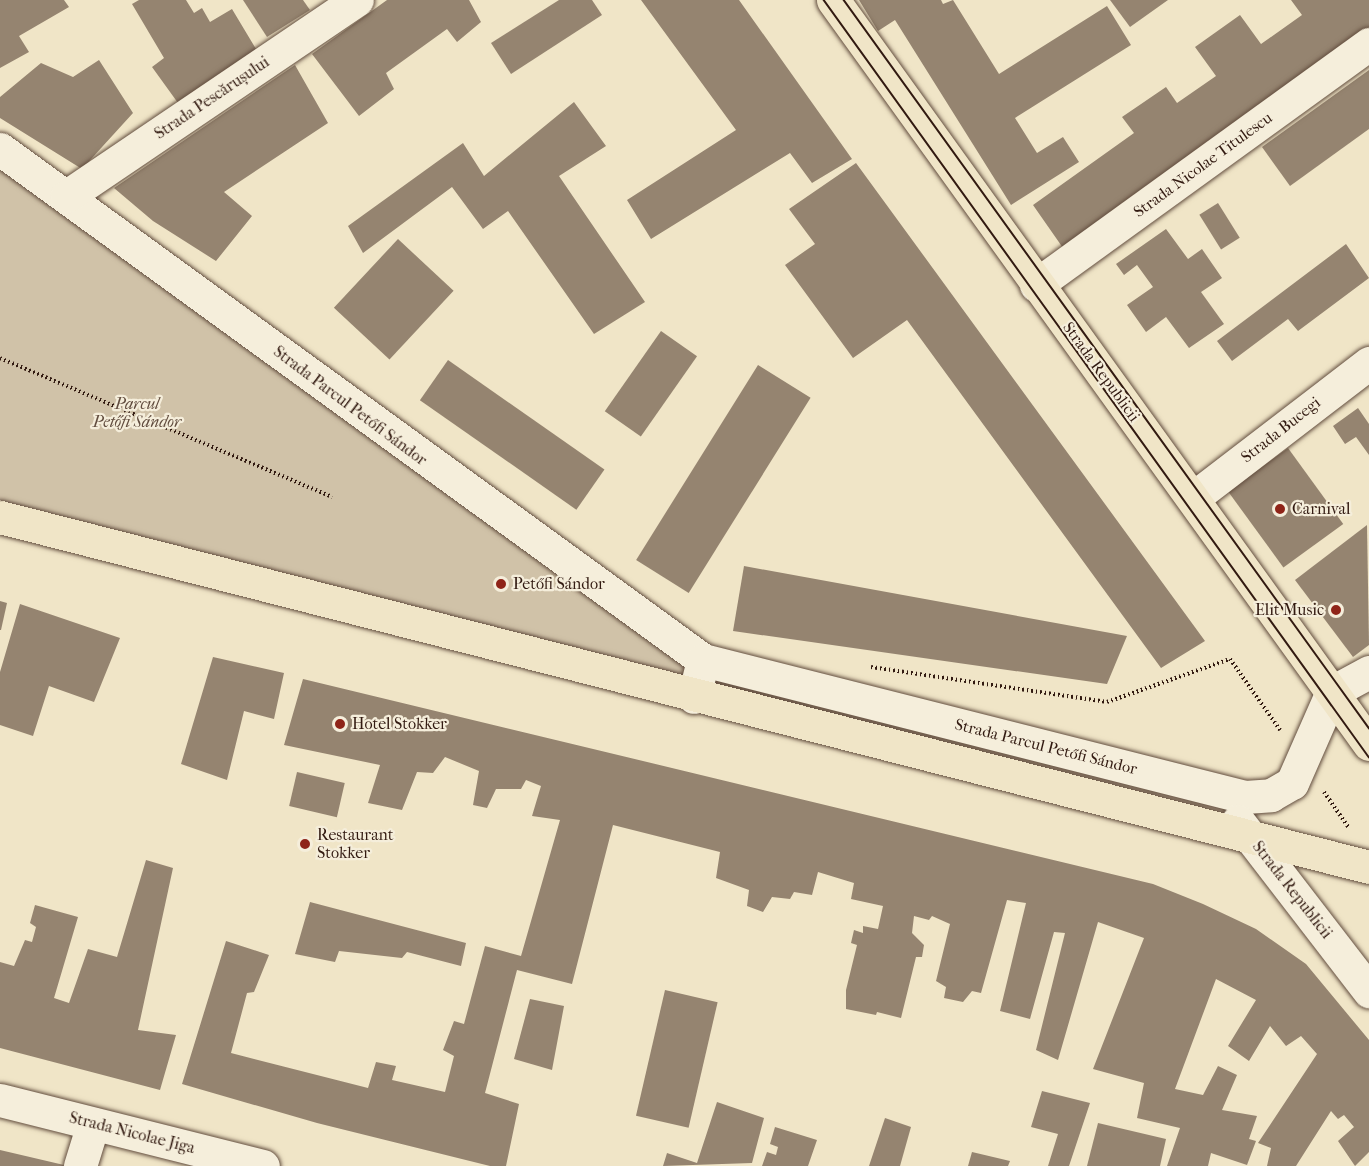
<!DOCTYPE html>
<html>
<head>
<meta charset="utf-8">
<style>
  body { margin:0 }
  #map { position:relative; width:1369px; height:1166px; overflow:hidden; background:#f0e5c7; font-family:"IM FELL French Canon",serif }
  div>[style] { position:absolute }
  .green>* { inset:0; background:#d0c2a8 }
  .building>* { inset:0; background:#958470; transform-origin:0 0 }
  .path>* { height:4px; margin-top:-2px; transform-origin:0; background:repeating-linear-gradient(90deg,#321a11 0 1.5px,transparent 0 4.5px) }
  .roads { filter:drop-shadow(0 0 2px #624d3e) drop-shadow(0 0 2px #624d3e) }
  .street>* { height:33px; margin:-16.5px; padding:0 16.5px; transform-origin:16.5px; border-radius:16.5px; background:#f5eedb }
  .primary>* { height:33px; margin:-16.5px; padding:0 16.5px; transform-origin:16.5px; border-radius:16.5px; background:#f0e5c7 }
  .tram>* { height:1.5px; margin:-0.75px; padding:0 0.75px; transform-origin:0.75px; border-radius:0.75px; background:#321a11 }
  .dots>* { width:16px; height:16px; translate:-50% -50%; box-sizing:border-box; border:3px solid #f5eedb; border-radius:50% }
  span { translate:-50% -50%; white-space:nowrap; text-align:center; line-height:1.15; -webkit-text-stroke:4.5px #f5eedb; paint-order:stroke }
  .street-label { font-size:16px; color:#321a11 }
  .park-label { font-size:16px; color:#614c3e; font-style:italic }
  .poi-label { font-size:16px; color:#321a11 }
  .left { translate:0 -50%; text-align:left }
  .right { translate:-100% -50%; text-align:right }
</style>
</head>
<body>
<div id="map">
  <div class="green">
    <div style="clip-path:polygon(0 150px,703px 660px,694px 697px,0 518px)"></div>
  </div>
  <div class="building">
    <div style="clip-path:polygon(0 0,64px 0,69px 7px,19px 36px,29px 52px,0 68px)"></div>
    <div style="clip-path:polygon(139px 0,186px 0,194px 13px,202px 8px,210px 22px,232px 9px,256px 49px,178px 103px,152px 67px,164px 58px,132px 4px)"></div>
    <div style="clip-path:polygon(243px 0,303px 0,310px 10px,267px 37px)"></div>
    <div style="clip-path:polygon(387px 0,469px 0,481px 22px,457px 42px,447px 29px,386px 73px,394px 89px,359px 116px,312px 54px)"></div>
    <div style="clip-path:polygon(559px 0,592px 0,602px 15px,511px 74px,491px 43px)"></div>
    <div style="clip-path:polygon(641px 0,739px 0,852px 159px,812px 183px,790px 153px,651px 239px,627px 200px,736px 130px)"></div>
    <div style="clip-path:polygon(859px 0,941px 0,943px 4px,953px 0,999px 74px,1107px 6px,1131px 45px,1015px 118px,1037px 153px,1063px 137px,1079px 162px,1011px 205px,895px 20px,878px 31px)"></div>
    <div style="clip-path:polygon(1110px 0,1168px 0,1130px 27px)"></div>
    <div style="clip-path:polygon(1291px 0,1369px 0,1369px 31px,1063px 248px,1033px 205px,1134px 133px,1122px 117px,1166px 87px,1177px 103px,1216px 76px,1195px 47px,1240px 15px,1261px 44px,1302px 15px)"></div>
    <div style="clip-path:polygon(99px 60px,133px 113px,82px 169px,0 118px,0 97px,41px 63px,73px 77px)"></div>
    <div style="clip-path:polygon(295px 65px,328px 123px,224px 192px,252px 216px,216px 261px,153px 221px,114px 188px)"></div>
    <div style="clip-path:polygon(1369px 70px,1369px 129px,1290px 186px,1262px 147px)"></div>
    <div style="clip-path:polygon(574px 102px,606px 146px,559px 176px,645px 302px,594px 334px,508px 211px,483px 229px,452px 187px,363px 253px,348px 226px,463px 143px,484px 176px)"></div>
    <div style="clip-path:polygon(856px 163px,1205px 641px,1161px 668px,907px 320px,853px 358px,785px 265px,815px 244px,789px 209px)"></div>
    <div style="left:1218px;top:203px;width:41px;height:22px;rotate:58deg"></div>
    <div style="clip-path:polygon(1166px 229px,1188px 259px,1202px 249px,1222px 278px,1201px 292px,1224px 324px,1189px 348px,1166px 317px,1146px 332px,1127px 305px,1153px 287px,1137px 265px,1124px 275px,1116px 264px)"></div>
    <div style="left:398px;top:239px;width:76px;height:94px;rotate:43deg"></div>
    <div style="clip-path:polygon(1346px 244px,1369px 278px,1298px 331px,1288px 319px,1232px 361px,1217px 341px)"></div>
    <div style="left:661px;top:331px;width:44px;height:98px;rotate:35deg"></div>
    <div style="left:448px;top:360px;width:191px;height:49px;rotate:35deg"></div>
    <div style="left:758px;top:365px;width:62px;height:230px;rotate:32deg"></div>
    <div style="clip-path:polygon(1358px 408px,1369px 424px,1369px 455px,1356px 437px,1345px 444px,1333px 426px)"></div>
    <div style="left:1288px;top:448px;width:94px;height:74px;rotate:54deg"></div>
    <div style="clip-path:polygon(1367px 525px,1369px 645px,1353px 657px,1295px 580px)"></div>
    <div style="clip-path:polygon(744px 566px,1127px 636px,1107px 684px,733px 631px)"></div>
    <div style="clip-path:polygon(0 601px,7px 603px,1px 630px,0 630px)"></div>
    <div style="clip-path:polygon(20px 604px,120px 638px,94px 702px,49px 686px,33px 736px,0 725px,0 672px)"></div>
    <div style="clip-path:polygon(213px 657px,284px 673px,274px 719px,244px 711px,227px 780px,181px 764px)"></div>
    <div style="clip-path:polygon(303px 679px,1153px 884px,1203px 904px,1256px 929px,1306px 964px,1369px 1040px,1369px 1152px,1355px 1166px,1338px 1141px,1354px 1127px,1344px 1115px,1338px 1119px,1331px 1111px,1296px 1166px,1267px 1166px,1271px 1148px,1258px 1143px,1317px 1054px,1301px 1036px,1286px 1046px,1270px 1026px,1249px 1061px,1228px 1046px,1256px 1000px,1216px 979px,1175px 1089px,1203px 1095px,1218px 1066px,1237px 1075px,1222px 1110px,1257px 1116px,1249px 1139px,1256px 1141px,1247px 1165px,1211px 1153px,1208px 1166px,1167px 1166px,1180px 1128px,1137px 1118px,1144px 1083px,1093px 1069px,1144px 938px,1098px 922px,1058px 1060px,1036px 1050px,1065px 933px,1054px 932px,1030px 1019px,1000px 1011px,1026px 903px,1007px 900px,981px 993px,972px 991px,963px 1002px,944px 998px,946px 987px,936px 981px,950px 924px,932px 916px,929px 920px,914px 916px,912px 933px,924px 945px,922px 957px,916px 957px,901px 1018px,877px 1012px,876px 1015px,846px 1009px,846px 990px,857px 945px,851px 943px,854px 930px,863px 933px,863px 926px,878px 929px,883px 906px,851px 899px,854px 883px,818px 872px,812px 895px,794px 892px,790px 899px,772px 897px,763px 912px,747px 906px,749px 890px,716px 878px,720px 852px,613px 825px,572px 984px,517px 970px,485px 1093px,519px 1104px,506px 1166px,490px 1166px,317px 1123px,182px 1084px,226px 941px,269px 955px,254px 992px,247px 993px,231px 1053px,368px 1088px,376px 1062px,396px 1066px,392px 1080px,445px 1092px,454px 1056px,443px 1050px,454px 1021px,464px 1024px,485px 946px,521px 956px,560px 820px,532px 816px,541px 786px,526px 780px,521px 789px,496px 789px,487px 808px,473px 805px,479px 771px,445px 757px,433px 773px,417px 772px,402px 810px,368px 803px,380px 765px,284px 745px)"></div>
    <div style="left:297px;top:772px;width:49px;height:35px;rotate:13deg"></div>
    <div style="clip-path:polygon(146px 860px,173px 868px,138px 1030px,176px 1035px,160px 1090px,0 1048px,0 962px,14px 966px,25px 940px,32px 942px,36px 927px,30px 923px,35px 905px,78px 917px,54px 998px,69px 1003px,88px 949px,117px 957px)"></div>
    <div style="clip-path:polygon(310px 902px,466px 943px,461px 966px,407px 952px,402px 958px,339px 951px,335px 962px,295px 954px)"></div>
    <div style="left:665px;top:990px;width:54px;height:129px;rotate:13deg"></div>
    <div style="clip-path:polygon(530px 999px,564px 1006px,552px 1070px,514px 1059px)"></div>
    <div style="clip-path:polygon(1042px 1091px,1090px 1103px,1069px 1166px,1048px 1166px,1058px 1134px,1031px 1127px)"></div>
    <div style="clip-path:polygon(717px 1102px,764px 1118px,752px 1163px,663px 1166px,667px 1153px,697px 1163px)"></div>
    <div style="clip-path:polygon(885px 1118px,911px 1127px,900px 1166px,869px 1166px)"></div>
    <div style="clip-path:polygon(1098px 1123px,1166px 1139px,1160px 1166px,1087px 1166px)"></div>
    <div style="clip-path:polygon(775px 1127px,817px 1140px,808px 1166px,762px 1166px,767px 1152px,776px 1155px,778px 1147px,770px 1144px)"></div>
    <div style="clip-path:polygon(0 1150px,64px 1165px,63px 1166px,0 1166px)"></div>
    <div style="clip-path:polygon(972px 1152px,1010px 1161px,1008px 1166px,968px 1166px)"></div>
  </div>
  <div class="path">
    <div style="left:0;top:358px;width:360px;rotate:22.7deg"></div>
    <div style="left:871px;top:667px;width:239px;rotate:8.4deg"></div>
    <div style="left:1107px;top:702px;width:130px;rotate:-19.3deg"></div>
    <div style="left:1230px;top:659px;width:87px;rotate:54.8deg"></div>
    <div style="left:1324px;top:792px;width:44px;rotate:55.2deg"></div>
  </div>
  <div class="roads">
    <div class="street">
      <div style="left:0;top:149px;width:869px;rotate:36.01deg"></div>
      <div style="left:703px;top:660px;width:38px;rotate:104deg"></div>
      <div style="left:67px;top:196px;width:350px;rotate:-34.1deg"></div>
      <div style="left:1036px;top:285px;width:411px;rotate:-35.9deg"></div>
      <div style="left:1193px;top:498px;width:222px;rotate:-37.5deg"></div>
      <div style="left:703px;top:660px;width:559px;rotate:14.19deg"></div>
      <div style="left:1245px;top:797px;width:26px;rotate:-4deg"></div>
      <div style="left:1271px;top:795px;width:24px;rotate:-30deg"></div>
      <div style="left:1292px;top:783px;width:99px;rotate:-66.3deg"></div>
      <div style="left:1332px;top:692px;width:42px;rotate:-28.4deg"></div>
      <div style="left:1238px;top:821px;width:215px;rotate:52.4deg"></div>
      <div style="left:0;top:1100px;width:271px;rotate:14.1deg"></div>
      <div style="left:80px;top:1166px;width:44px;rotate:-72.8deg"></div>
    </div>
    <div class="primary">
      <div style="left:833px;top:0;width:917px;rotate:54.23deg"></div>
      <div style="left:0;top:517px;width:1413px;rotate:14.34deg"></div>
    </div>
  </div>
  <div class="tram">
    <div style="left:824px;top:0;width:933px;rotate:54.25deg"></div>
    <div style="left:844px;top:0;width:898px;rotate:54.2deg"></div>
  </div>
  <div class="dots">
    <div style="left:1280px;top:509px;background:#8f2418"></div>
    <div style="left:501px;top:584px;background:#8f2418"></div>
    <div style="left:1336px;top:610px;background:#8f2418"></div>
    <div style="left:340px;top:724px;background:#8f2418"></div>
    <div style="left:305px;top:844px;background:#8f2418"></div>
  </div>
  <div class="street-label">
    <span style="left:212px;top:98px;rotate:-34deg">Strada Pescărușului</span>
    <span style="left:1203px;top:165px;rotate:-36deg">Strada Nicolae Titulescu</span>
    <span style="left:1101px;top:372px;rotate:54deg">Strada Republicii</span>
    <span style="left:350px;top:406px;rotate:37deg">Strada Parcul Petőfi Sándor</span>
    <span style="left:1281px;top:430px;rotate:-38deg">Strada Bucegi</span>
    <span style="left:1046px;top:747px;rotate:14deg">Strada Parcul Petőfi Sándor</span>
    <span style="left:1292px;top:890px;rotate:52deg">Strada Republicii</span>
    <span style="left:132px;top:1133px;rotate:14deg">Strada Nicolae Jiga</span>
  </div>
  <div class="park-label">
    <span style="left:137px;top:413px">Parcul<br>Petőfi Sándor</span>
  </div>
  <div class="poi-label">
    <span class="left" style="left:1292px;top:509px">Carnival</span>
    <span class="left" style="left:513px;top:584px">Petőfi Sándor</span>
    <span class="right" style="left:1324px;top:610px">Elit Music</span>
    <span class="left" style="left:352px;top:724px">Hotel Stokker</span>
    <span class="left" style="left:317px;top:844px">Restaurant<br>Stokker</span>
  </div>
</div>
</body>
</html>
